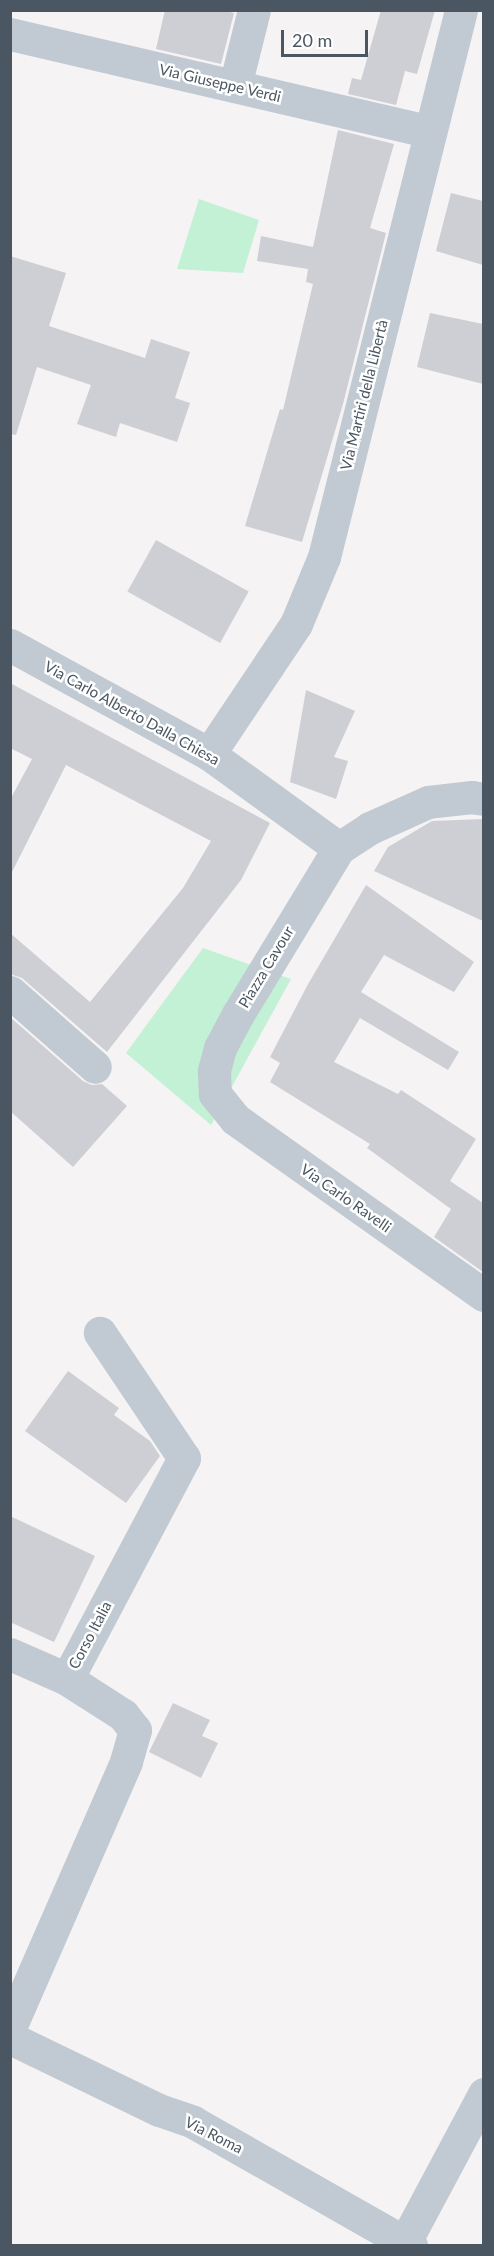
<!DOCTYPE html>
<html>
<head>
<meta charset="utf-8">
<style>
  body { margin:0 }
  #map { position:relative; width:494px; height:2256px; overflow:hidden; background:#f5f3f3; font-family:Lato,sans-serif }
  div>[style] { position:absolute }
  .green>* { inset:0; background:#c3f1d5 }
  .building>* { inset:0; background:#cdcfd5; transform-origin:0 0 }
  .minor>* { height:33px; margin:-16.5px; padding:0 16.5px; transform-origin:16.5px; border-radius:16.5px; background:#c1cad2 }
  span { translate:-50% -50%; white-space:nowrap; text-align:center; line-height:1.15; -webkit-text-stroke:5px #fff; paint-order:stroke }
  .street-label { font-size:15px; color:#4a5661 }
  .frame { position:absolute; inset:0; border:12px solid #4a5661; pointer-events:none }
  .scale { position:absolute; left:281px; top:30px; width:87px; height:27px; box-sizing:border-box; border:3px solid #4a5661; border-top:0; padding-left:8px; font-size:18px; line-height:21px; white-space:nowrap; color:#4a5661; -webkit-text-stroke:4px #fff; paint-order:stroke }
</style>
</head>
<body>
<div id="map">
  <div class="green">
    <div style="clip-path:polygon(199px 199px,259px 220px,243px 273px,177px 269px)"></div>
    <div style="clip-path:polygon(203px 948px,291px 979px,211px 1125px,126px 1053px)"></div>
  </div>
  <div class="building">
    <div style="clip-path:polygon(165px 10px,222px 10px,234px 13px,221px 64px,156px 49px)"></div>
    <div style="clip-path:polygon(381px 10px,435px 10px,417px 74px,405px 71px,396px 105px,348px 94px,352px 78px,361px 80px)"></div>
    <div style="clip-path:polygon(338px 130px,394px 144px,370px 228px,386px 233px,343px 404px,302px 542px,245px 526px,280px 409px,283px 410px,313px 284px,306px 282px,308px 269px,257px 261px,261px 236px,313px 247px)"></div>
    <div style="clip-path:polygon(451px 193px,483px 201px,483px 265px,436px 251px)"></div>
    <div style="clip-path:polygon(10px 256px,66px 273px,49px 326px,145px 358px,151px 339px,190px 352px,175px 398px,190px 403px,177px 442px,120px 423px,116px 437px,77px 424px,91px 385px,37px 367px,16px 435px,10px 434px)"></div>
    <div style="clip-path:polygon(430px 313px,483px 324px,483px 384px,417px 367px)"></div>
    <div style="left:156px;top:540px;width:106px;height:59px;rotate:29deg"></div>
    <div style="clip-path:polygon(10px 683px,270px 823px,241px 880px,107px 1052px,22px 978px,10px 974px,10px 933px,90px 1002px,183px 888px,211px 841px,66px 765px,10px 876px,10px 800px,32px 759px,10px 748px)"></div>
    <div style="clip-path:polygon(306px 690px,355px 711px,334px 757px,348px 761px,336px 799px,290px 782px)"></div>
    <div style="clip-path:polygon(483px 819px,483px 921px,374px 871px,388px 847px,432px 821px)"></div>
    <div style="clip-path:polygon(366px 885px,474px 962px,454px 992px,384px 955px,361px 992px,459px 1052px,448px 1070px,360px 1018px,334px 1062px,398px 1094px,401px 1090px,476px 1139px,450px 1181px,483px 1203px,483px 1272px,434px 1237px,451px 1209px,367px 1148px,370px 1144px,270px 1082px,280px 1063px,270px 1057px,307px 986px)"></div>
    <div style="clip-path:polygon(10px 1017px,83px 1081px,92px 1085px,102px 1084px,127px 1106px,73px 1167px,10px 1111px)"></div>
    <div style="clip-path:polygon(68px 1371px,119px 1408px,114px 1415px,150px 1441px,160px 1456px,126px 1503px,25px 1431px)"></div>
    <div style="clip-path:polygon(10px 1516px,95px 1556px,54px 1642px,10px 1622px)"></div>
    <div style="clip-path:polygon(173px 1703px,210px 1720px,202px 1736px,218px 1743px,201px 1778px,149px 1752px)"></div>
  </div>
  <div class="minor">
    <div style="left:10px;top:34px;width:431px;rotate:13.1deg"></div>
    <div style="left:235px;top:86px;width:78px;rotate:-76deg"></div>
    <div style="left:10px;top:645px;width:227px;rotate:28.7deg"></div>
    <div style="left:209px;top:754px;width:160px;rotate:35.9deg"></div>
    <div style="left:209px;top:754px;width:156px;rotate:-56.2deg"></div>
    <div style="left:296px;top:624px;width:73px;rotate:-67.3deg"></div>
    <div style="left:324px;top:557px;width:564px;rotate:-75.94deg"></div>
    <div style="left:484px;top:799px;width:12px;rotate:-171deg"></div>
    <div style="left:472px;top:797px;width:44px;rotate:173.5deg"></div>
    <div style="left:428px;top:802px;width:64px;rotate:155.9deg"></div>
    <div style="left:370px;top:828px;width:37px;rotate:147deg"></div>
    <div style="left:339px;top:848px;width:194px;rotate:121.3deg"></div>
    <div style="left:238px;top:1014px;width:38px;rotate:118deg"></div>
    <div style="left:220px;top:1048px;width:24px;rotate:105deg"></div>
    <div style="left:214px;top:1071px;width:23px;rotate:88deg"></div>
    <div style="left:215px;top:1094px;width:32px;rotate:51deg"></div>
    <div style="left:235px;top:1119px;width:305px;rotate:35.3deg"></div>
    <div style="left:10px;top:992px;width:113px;rotate:41.4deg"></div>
    <div style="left:10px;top:1654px;width:62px;rotate:23.7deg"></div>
    <div style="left:67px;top:1679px;width:67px;rotate:32.7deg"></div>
    <div style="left:123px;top:1715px;width:19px;rotate:51deg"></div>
    <div style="left:135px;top:1730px;width:33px;rotate:106deg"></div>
    <div style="left:126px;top:1762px;width:289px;rotate:113.6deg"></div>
    <div style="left:67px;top:1679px;width:250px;rotate:-62.1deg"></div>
    <div style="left:184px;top:1458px;width:151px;rotate:-123.9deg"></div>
    <div style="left:10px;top:2038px;width:165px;rotate:25.8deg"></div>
    <div style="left:159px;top:2110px;width:36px;rotate:19deg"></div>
    <div style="left:193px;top:2122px;width:251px;rotate:29.6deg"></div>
    <div style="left:405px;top:2242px;width:168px;rotate:-61.9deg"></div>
  </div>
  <div class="street-label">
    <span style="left:220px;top:83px;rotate:13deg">Via Giuseppe Verdi</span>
    <span style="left:364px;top:395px;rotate:-76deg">Via Martiri della Libertà</span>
    <span style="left:132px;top:713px;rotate:29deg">Via Carlo Alberto Dalla Chiesa</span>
    <span style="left:266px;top:967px;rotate:-59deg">Piazza Cavour</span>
    <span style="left:346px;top:1198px;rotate:35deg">Via Carlo Ravelli</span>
    <span style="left:90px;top:1635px;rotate:-62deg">Corso Italia</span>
    <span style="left:214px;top:2135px;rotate:27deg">Via Roma</span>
  </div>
  <div class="frame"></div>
  <div class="scale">20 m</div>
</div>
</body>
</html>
